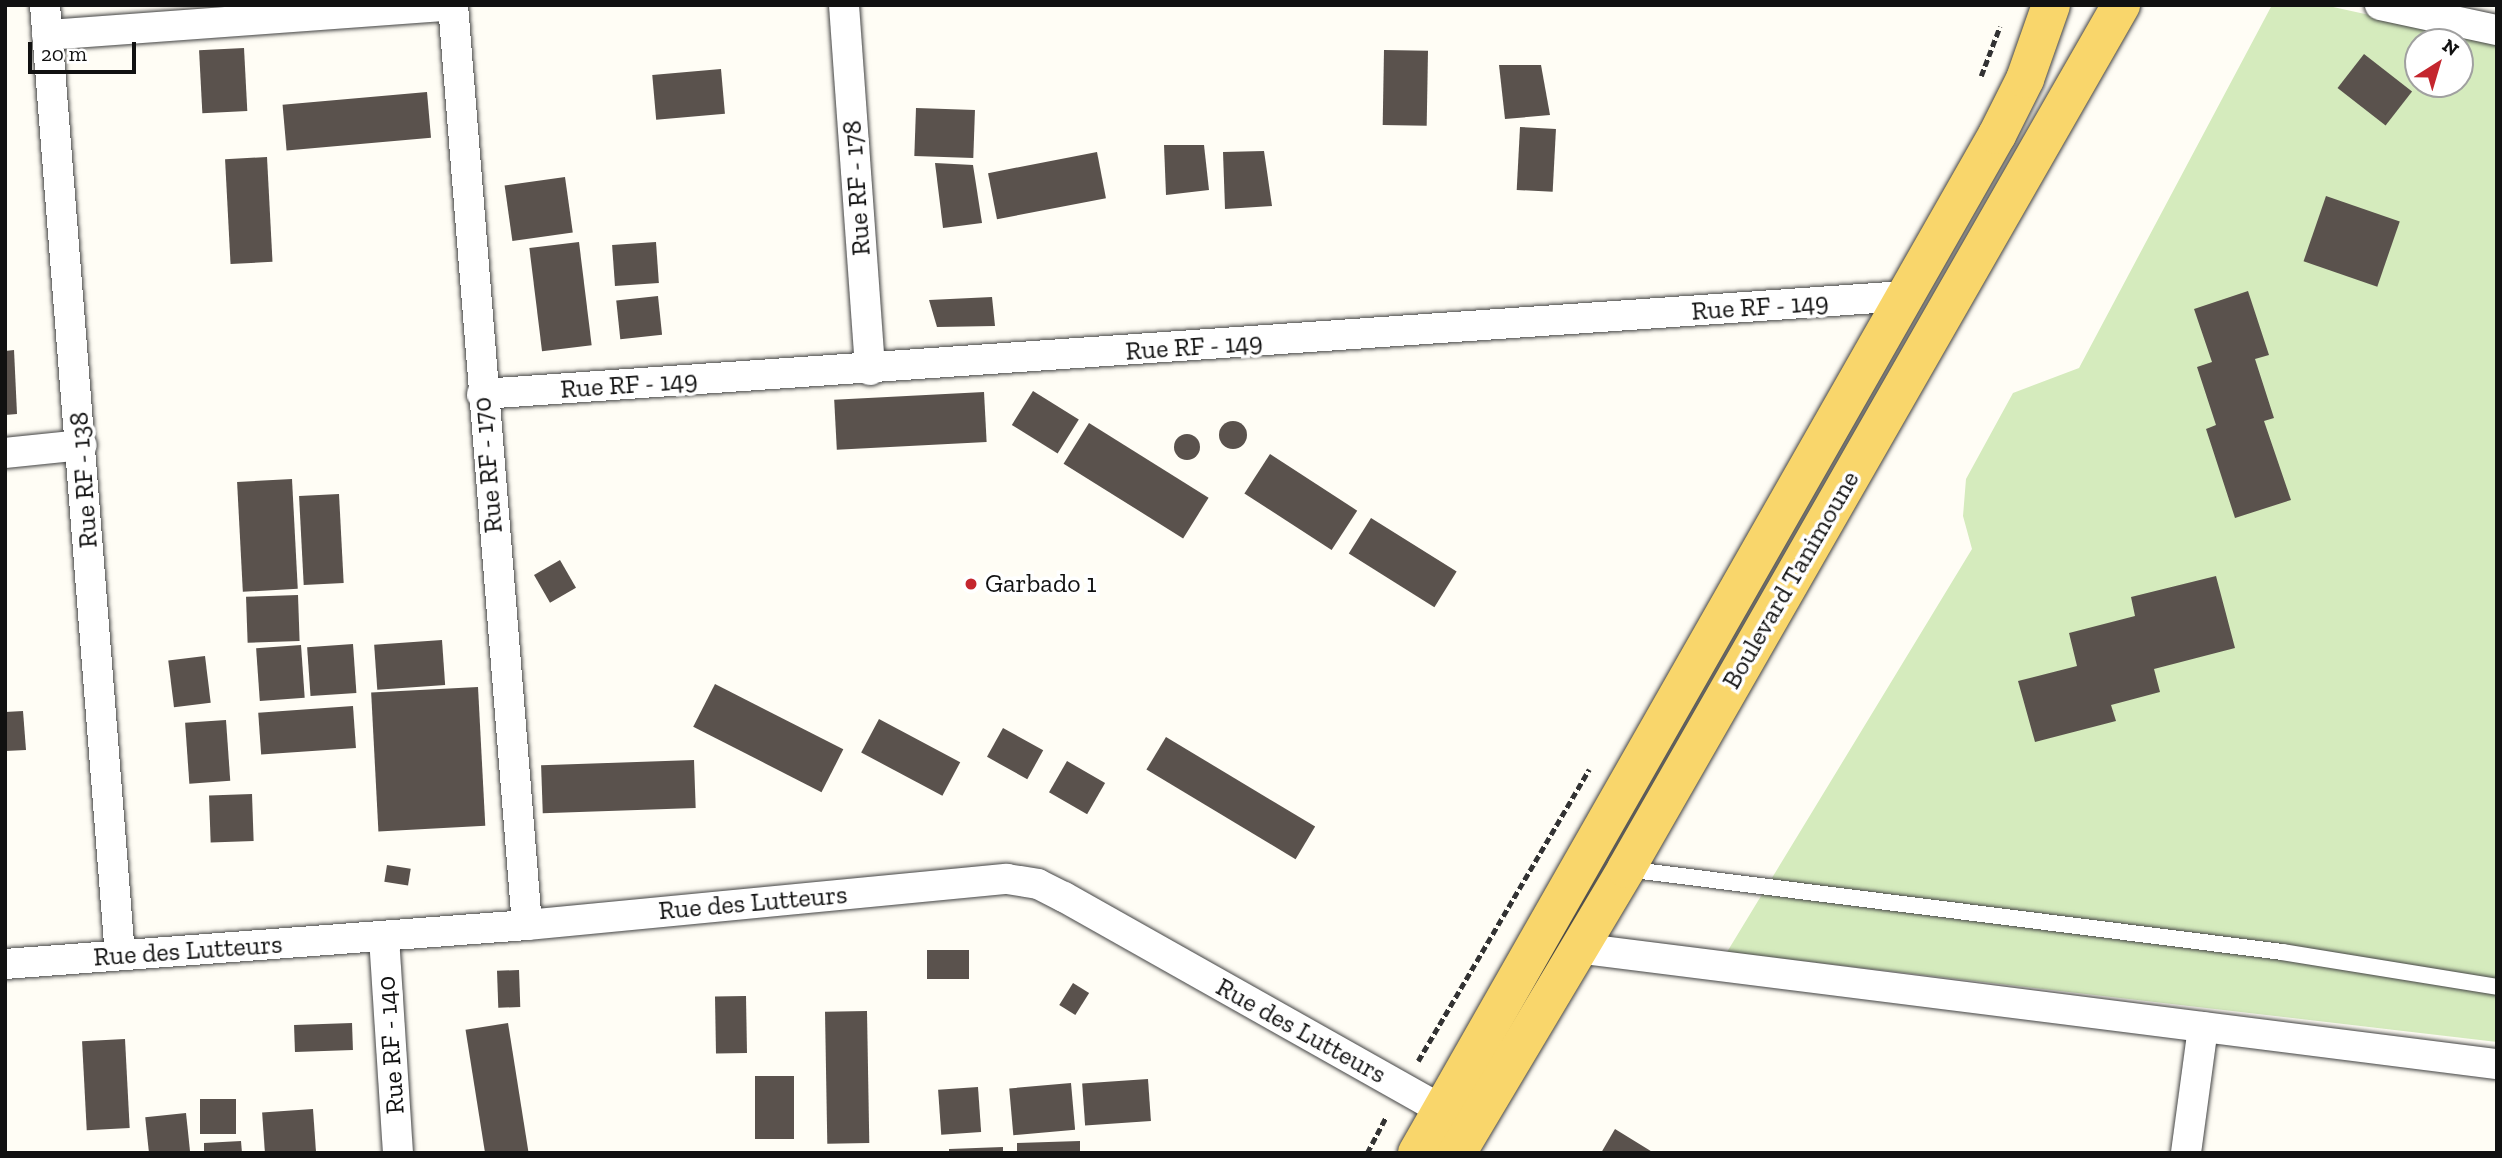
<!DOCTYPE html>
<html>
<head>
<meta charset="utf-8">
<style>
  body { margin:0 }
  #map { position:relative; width:2502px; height:1158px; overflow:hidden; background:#fffdf5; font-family:"Zilla Slab",serif }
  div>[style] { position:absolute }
  .green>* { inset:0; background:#d5ebbd }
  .building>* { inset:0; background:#5a524d; transform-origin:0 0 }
  .round { border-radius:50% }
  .path>* { height:4.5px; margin-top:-2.25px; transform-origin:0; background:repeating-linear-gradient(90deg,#333 0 7px,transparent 0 10.5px) }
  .roads { filter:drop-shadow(0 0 2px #444) drop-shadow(0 0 2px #444) }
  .service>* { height:16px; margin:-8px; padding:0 8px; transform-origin:8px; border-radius:8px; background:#fff }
  .minor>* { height:30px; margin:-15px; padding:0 15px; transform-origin:15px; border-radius:15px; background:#fff }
  .primary>* { height:38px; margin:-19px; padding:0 19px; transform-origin:19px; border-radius:19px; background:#f9d66b }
  .dots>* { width:19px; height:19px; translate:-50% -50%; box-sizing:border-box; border:4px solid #fff; border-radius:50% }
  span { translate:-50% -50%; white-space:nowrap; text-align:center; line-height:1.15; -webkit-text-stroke:7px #fff; paint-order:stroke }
  .street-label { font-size:26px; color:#111 }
  .poi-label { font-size:26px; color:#111 }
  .left { translate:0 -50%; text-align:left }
  .frame { position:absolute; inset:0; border:7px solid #111; pointer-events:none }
  .north { position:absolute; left:2404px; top:28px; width:70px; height:70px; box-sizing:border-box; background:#fff; border:2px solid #a0a0a0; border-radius:50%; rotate:37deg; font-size:19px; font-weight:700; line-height:28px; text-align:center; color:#111 }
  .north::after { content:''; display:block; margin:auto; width:24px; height:32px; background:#c4262e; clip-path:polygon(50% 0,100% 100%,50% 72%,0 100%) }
  .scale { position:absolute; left:28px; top:42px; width:108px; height:32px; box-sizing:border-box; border:4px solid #111; border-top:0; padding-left:9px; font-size:21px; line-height:24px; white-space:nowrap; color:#111; -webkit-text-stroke:5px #fff; paint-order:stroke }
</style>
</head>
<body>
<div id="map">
  <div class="green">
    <div style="clip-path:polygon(evenodd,2272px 5px,2324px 5px,2497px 43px,2497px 1042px,1727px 952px,1972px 549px,1963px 516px,1966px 479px,2013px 393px,2079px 368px,2272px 5px,2418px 42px,2460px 42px,2460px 84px,2418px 84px,2418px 42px)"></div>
  </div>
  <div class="building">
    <div style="left:244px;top:48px;width:63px;height:45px;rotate:87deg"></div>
    <div style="left:1384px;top:50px;width:44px;height:75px;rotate:1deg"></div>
    <div style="left:2364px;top:54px;width:61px;height:43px;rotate:38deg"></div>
    <div style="clip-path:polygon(1499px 65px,1541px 65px,1550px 115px,1505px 119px)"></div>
    <div style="left:721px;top:69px;width:45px;height:69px;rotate:85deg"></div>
    <div style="left:427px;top:92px;width:46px;height:145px;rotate:85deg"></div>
    <div style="left:916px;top:108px;width:59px;height:48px;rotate:2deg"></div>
    <div style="left:1520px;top:127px;width:36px;height:63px;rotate:3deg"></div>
    <div style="clip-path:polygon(1164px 145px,1204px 145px,1209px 190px,1166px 195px)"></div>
    <div style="clip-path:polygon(1264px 151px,1272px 206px,1225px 209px,1223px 152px)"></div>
    <div style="left:1097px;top:152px;width:47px;height:111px;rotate:79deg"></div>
    <div style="left:267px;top:157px;width:105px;height:42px;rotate:87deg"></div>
    <div style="clip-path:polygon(935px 163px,973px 165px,982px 223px,943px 228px)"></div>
    <div style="left:565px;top:177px;width:56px;height:61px;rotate:82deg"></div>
    <div style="left:2326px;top:196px;width:78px;height:69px;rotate:19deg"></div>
    <div style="left:579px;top:242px;width:104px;height:50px;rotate:83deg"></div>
    <div style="left:656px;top:242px;width:41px;height:44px;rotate:86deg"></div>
    <div style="clip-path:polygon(2248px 291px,2269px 355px,2255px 359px,2274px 418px,2264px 421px,2291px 500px,2235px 518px,2206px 429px,2216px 425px,2197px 367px,2212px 362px,2194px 309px)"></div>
    <div style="left:658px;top:296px;width:39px;height:42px;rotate:84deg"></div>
    <div style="clip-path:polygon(992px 297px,995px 326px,937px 327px,929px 300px)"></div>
    <div style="clip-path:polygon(14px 350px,17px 414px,5px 415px,5px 351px)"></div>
    <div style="left:1033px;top:391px;width:54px;height:40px;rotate:32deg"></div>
    <div style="left:984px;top:392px;width:50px;height:150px;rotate:87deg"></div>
    <div class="round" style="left:1219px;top:421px;width:28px;height:28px"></div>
    <div style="left:1089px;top:423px;width:141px;height:48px;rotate:32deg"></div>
    <div class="round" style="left:1174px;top:434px;width:26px;height:26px"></div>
    <div style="left:1270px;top:454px;width:104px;height:47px;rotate:33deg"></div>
    <div style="left:292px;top:479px;width:110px;height:55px;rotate:87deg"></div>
    <div style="left:339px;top:494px;width:89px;height:40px;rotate:87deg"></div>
    <div style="left:1371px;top:518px;width:101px;height:42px;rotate:32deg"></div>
    <div style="left:560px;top:560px;width:32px;height:30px;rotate:60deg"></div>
    <div style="clip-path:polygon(2216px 576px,2235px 648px,2154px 669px,2160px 692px,2111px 705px,2116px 721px,2035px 742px,2018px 681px,2077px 666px,2069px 633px,2135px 616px,2131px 597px)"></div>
    <div style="left:298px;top:595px;width:46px;height:52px;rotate:88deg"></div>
    <div style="left:442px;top:640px;width:45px;height:68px;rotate:86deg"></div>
    <div style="left:353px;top:644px;width:49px;height:46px;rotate:86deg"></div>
    <div style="left:301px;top:645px;width:53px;height:45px;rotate:86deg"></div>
    <div style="left:205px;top:656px;width:47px;height:37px;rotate:83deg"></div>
    <div style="left:715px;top:684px;width:144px;height:48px;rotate:27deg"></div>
    <div style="left:478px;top:687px;width:139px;height:107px;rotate:87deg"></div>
    <div style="left:353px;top:706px;width:42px;height:95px;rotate:86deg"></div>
    <div style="clip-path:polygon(23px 711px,26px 750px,5px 751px,5px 712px)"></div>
    <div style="left:879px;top:719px;width:92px;height:38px;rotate:28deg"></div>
    <div style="left:226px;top:720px;width:61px;height:41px;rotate:86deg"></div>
    <div style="left:1003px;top:728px;width:46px;height:33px;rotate:29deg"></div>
    <div style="left:1166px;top:737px;width:174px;height:38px;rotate:31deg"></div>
    <div style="left:694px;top:760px;width:48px;height:153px;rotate:88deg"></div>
    <div style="left:1067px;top:761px;width:44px;height:36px;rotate:30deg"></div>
    <div style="left:252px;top:794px;width:47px;height:43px;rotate:88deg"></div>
    <div style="left:387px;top:865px;width:24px;height:17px;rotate:9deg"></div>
    <div style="left:927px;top:950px;width:42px;height:29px"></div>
    <div style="left:519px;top:970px;width:37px;height:22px;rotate:88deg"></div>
    <div style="left:1073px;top:983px;width:19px;height:26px;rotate:32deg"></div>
    <div style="left:746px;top:996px;width:57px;height:31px;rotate:89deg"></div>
    <div style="left:867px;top:1011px;width:132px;height:42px;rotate:89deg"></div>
    <div style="left:352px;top:1023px;width:27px;height:58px;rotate:88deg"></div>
    <div style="left:508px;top:1023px;width:132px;height:43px;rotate:81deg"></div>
    <div style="left:125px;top:1039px;width:89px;height:43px;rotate:87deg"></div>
    <div style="left:755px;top:1076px;width:39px;height:63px"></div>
    <div style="left:1148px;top:1079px;width:42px;height:66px;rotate:86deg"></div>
    <div style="left:1071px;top:1083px;width:47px;height:62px;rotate:85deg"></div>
    <div style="left:978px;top:1087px;width:45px;height:40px;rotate:86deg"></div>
    <div style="left:236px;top:1099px;width:35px;height:36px;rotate:90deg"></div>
    <div style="left:313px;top:1109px;width:44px;height:51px;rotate:86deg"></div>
    <div style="left:186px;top:1113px;width:40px;height:41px;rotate:84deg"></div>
    <div style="clip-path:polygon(1615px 1129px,1654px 1153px,1601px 1153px)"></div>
    <div style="clip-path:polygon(241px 1141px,242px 1153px,204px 1153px,204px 1143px)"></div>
    <div style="clip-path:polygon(1080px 1141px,1080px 1153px,1017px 1153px,1017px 1143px)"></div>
    <div style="clip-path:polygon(1003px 1147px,1003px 1153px,949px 1153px,949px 1149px)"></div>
  </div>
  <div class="path">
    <div style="left:1981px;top:76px;width:53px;rotate:-69.2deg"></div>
    <div style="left:1418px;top:1061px;width:338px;rotate:-59.6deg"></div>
    <div style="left:1367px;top:1153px;width:41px;rotate:-62.2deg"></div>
  </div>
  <div class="roads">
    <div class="service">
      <div style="left:1626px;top:869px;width:661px;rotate:7.21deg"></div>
      <div style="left:2282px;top:952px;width:218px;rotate:9.2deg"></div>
    </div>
    <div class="minor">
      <div style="left:45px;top:5px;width:953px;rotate:85.49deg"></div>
      <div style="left:453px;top:5px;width:923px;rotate:85.4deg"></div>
      <div style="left:844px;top:5px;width:366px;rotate:85.9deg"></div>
      <div style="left:2380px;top:5px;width:120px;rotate:12.1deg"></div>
      <div style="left:47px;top:35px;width:406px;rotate:-4.2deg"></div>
      <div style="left:482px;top:394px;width:1427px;rotate:-3.94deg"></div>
      <div style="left:5px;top:453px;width:77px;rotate:-5.9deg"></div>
      <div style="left:384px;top:937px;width:216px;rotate:86.3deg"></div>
      <div style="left:1577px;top:948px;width:927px;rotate:7.19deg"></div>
      <div style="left:5px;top:964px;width:523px;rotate:-4.27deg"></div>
      <div style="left:527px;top:925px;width:482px;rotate:-5.5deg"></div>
      <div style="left:1007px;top:879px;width:31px;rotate:9deg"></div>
      <div style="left:1038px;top:884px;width:29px;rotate:27deg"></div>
      <div style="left:1064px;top:897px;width:434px;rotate:29.4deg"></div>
      <div style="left:2186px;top:1153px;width:127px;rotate:-82.3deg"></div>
    </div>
    <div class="primary">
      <div style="left:1417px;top:1153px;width:1172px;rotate:-60.33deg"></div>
      <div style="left:1997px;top:135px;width:63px;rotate:-63.4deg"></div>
      <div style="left:2025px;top:79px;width:78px;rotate:-70.6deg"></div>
      <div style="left:1457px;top:1153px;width:330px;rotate:-59.2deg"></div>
      <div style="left:1626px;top:869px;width:996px;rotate:-60.19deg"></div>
    </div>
  </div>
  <div class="dots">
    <div style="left:971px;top:584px;background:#c4262e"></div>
  </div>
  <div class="street-label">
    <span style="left:857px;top:188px;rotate:-94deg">Rue RF - 178</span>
    <span style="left:1760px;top:307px;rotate:-4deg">Rue RF - 149</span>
    <span style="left:1194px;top:347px;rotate:-4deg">Rue RF - 149</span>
    <span style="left:629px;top:385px;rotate:-4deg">Rue RF - 149</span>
    <span style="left:488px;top:465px;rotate:-95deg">Rue RF - 170</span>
    <span style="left:84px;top:480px;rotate:-94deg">Rue RF - 138</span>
    <span style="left:1791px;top:580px;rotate:-60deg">Boulevard Tanimoune</span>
    <span style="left:753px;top:903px;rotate:-5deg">Rue des Lutteurs</span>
    <span style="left:188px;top:951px;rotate:-4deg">Rue des Lutteurs</span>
    <span style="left:1301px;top:1031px;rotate:29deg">Rue des Lutteurs</span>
    <span style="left:391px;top:1045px;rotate:-94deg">Rue RF - 140</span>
  </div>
  <div class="poi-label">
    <span class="left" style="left:985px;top:584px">Garbado 1</span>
  </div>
  <div class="frame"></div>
  <div class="north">N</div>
  <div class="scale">20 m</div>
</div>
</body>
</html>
